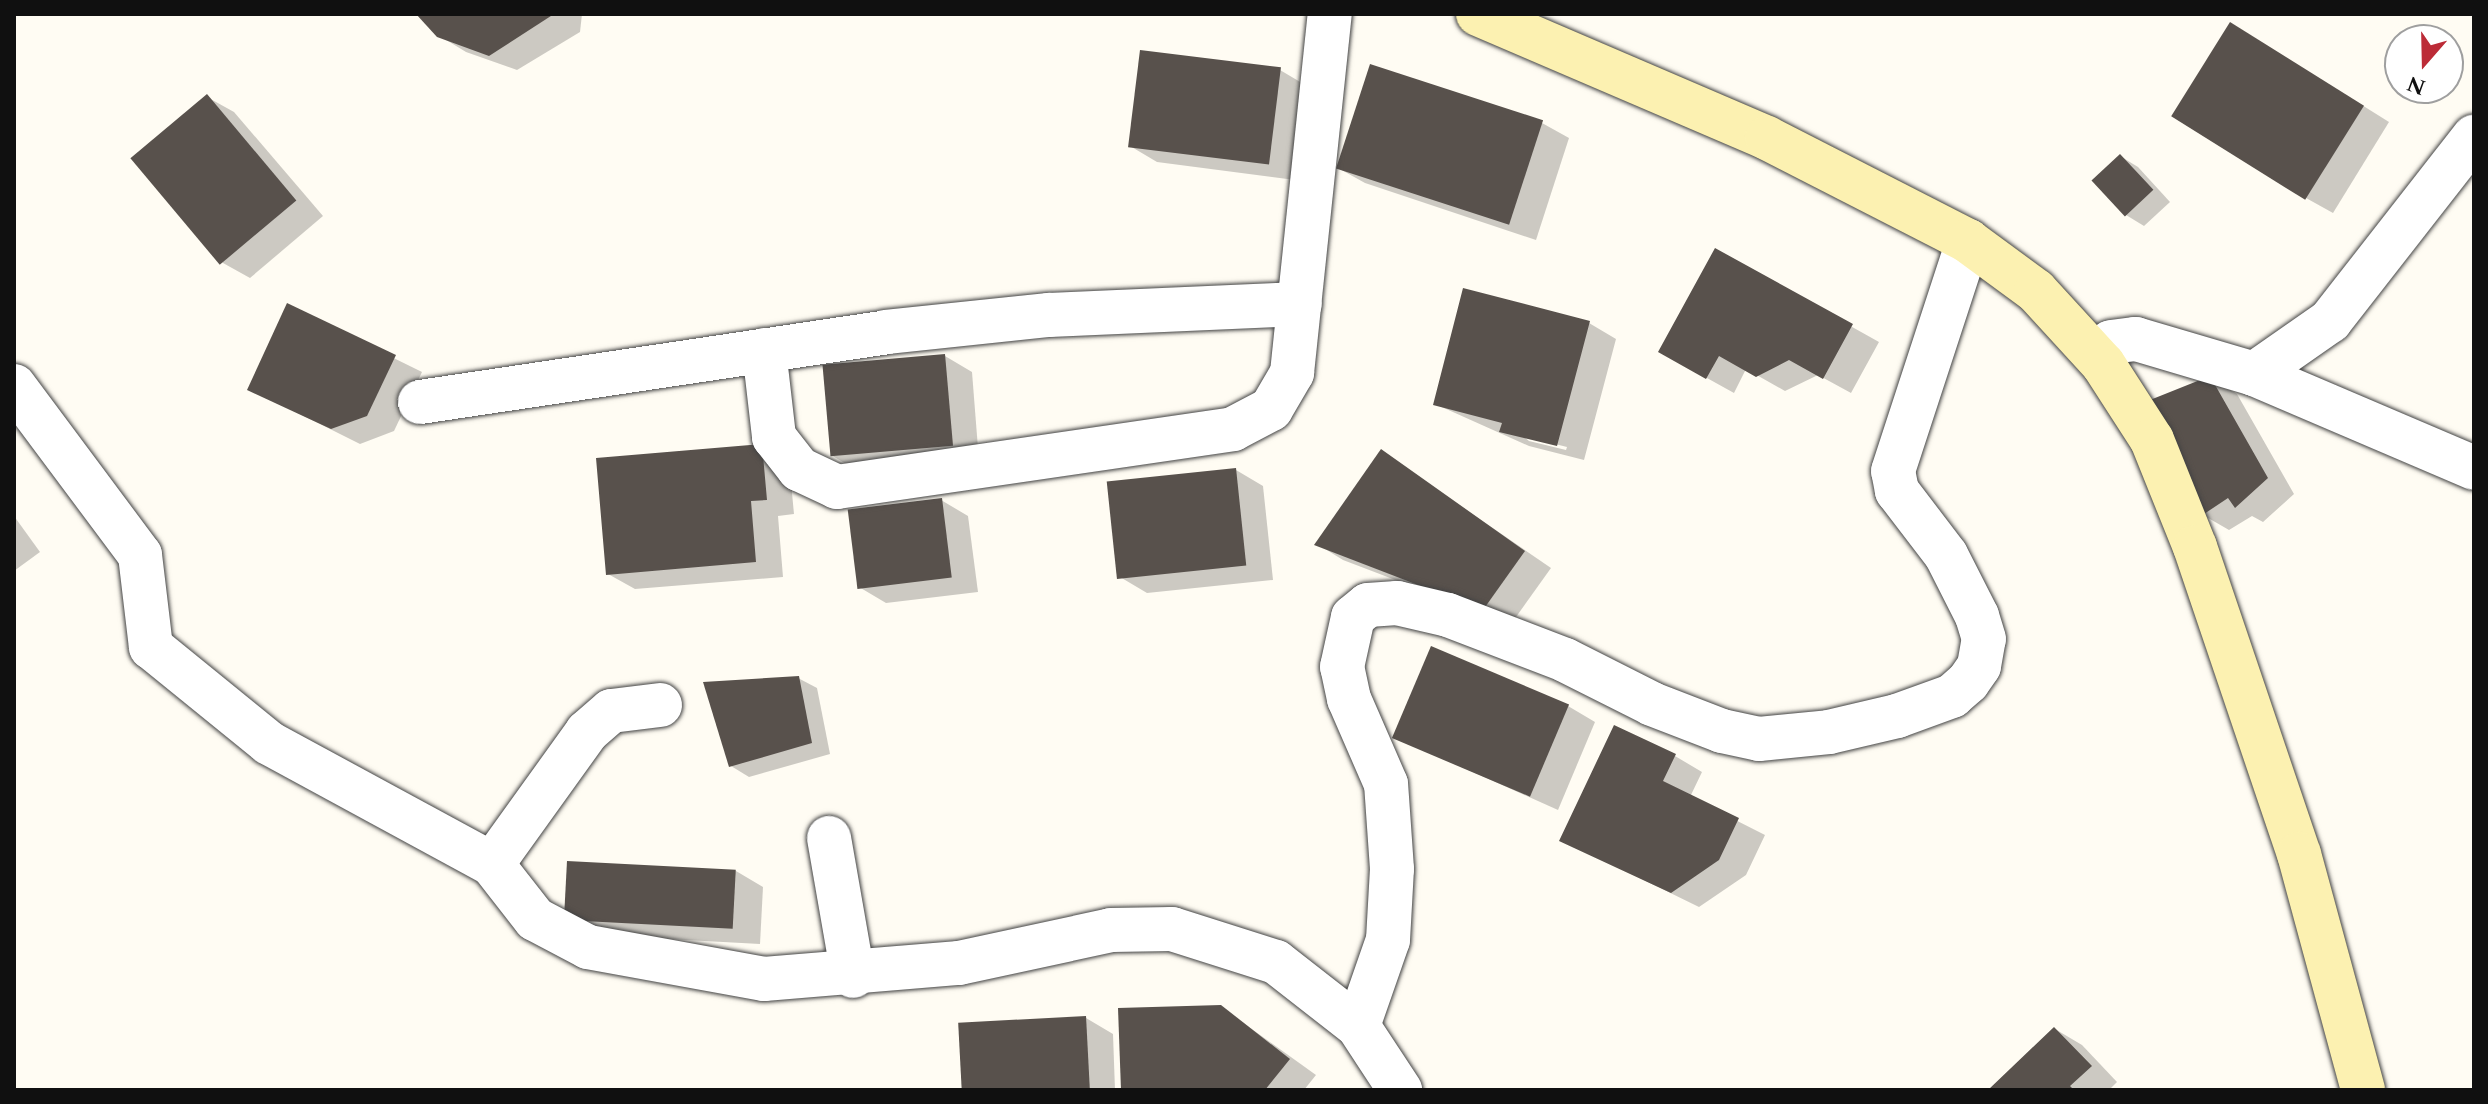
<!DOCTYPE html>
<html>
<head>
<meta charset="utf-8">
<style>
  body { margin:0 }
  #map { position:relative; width:2488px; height:1104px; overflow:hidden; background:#fffcf3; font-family:Spectral,serif }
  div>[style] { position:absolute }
  .shadow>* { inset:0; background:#0003 }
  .building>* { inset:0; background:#58514c; transform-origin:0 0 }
  .roads { filter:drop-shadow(0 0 2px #434343) drop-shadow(0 0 2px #434343) }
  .street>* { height:44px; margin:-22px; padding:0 22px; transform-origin:22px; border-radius:22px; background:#fff }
  .secondary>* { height:44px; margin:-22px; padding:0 22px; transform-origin:22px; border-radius:22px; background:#fcf1b1 }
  span { translate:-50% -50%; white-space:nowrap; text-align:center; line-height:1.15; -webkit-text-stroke:8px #fff; paint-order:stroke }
  .frame { position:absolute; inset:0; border:16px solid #101010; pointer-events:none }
  .north { position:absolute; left:2384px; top:24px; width:80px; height:80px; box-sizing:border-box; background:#fff; border:2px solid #9f9f9f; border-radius:50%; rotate:200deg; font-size:22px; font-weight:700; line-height:32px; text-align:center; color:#101010 }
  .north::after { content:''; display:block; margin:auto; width:28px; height:36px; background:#bc2b37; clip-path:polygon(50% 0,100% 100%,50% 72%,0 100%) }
</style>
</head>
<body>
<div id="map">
  <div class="shadow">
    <div style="clip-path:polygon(419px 14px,582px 14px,580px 32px,517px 70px,466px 52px,438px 35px)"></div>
    <div style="clip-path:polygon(2258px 40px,2389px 122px,2333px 213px,2306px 198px)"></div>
    <div style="clip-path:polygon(1280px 70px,1307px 86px,1295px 180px,1157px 162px,1130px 146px)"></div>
    <div style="clip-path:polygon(207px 97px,234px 112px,323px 216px,250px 278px,223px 263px,134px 159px)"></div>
    <div style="clip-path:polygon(1542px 123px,1569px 138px,1536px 240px,1365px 183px,1338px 168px)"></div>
    <div style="clip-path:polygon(2120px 156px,2138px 167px,2170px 202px,2144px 226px,2126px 215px)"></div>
    <div style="clip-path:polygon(1716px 251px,1879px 342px,1851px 393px,1818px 375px,1785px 391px,1746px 369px,1734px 393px,1660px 352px)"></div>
    <div style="clip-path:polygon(288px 306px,422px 372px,394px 431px,360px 444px,250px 389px)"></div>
    <div style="clip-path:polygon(evenodd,1589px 323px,1616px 339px,1584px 460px,1529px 446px,1435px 404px,1589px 323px,1523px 436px,1567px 447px,1566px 450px,1529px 441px,1523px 436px)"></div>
    <div style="clip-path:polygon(945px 356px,972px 372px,979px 461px,858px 471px,831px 455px)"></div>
    <div style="clip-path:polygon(2210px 378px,2237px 394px,2294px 494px,2263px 522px,2252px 516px,2229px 530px,2203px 515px)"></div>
    <div style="clip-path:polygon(762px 446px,789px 461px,794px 514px,778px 516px,783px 577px,635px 589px,608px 574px)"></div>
    <div style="clip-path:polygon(1382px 452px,1551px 568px,1511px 624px,1343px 560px,1317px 544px)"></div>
    <div style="clip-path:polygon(1236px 470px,1263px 486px,1273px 580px,1147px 593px,1120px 577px)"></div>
    <div style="clip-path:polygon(941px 500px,968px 516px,978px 592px,886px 603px,859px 587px)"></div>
    <div style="clip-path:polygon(14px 516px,40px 552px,14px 571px)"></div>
    <div style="clip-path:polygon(798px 678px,817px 688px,830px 754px,749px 777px,731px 766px)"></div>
    <div style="clip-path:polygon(1568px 706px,1595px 722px,1558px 810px,1395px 737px)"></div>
    <div style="clip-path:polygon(1675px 756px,1702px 772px,1690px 797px,1765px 835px,1746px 875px,1699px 907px,1562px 840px)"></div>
    <div style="clip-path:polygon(569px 863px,736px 871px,763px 887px,760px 944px,593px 935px,566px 919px)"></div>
    <div style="clip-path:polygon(1221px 1007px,1316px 1075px,1304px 1090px,1123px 1090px)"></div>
    <div style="clip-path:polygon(1086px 1018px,1113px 1034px,1115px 1090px,964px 1090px)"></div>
    <div style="clip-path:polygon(2055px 1029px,2082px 1045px,2117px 1082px,2109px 1090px,1990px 1090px)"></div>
  </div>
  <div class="building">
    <div style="clip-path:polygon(416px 14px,554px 14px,489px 56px,437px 37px)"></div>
    <div style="left:2230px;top:22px;width:158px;height:111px;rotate:32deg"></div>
    <div style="left:1140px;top:50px;width:142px;height:98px;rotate:7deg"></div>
    <div style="left:1370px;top:64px;width:182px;height:110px;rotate:18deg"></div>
    <div style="left:207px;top:94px;width:139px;height:100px;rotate:50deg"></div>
    <div style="left:2120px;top:154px;width:49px;height:39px;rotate:47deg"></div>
    <div style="clip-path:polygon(1715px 248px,1853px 324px,1823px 379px,1789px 360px,1756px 377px,1719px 356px,1706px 379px,1658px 352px)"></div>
    <div style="clip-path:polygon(1463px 288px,1590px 321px,1557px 446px,1499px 432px,1502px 423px,1433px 405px)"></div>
    <div style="clip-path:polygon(287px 303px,396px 355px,367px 416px,331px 429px,247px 390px)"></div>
    <div style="left:945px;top:354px;width:92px;height:123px;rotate:85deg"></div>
    <div style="clip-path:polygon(2210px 376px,2268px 478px,2235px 508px,2228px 498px,2201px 516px,2150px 400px)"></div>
    <div style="clip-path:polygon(762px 444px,767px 500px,751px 501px,756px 562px,606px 575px,596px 458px)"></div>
    <div style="clip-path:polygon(1381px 449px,1525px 551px,1483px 610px,1314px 545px)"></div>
    <div style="left:1236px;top:468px;width:98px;height:130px;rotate:84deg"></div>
    <div style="left:942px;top:498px;width:80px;height:95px;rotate:83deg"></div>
    <div style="left:1431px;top:646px;width:150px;height:100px;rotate:23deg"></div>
    <div style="clip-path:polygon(799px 676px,812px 743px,729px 767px,703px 682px)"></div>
    <div style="clip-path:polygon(1614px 725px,1676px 754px,1663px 781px,1739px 818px,1719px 860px,1671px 893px,1559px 841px)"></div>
    <div style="left:567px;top:861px;width:169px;height:59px;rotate:3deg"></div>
    <div style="clip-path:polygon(1221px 1005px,1290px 1059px,1265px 1090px,1121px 1090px,1118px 1008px)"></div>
    <div style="left:1086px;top:1016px;width:74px;height:128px;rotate:87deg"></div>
    <div style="clip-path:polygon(2054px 1027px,2092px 1066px,2070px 1086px,2074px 1090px,1988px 1090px)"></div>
  </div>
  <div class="roads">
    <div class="street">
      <div style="left:764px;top:350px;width:88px;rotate:83.4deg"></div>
      <div style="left:774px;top:437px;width:41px;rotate:52deg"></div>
      <div style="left:799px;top:469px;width:42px;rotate:25.3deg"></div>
      <div style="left:837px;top:487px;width:400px;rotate:-8.3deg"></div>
      <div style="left:1233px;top:429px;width:43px;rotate:-27.8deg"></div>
      <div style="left:1271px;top:409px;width:42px;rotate:-59.7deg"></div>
      <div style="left:1292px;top:373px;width:361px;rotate:-84deg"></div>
      <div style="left:2103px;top:364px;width:23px;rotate:-70deg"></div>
      <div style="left:2111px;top:342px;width:25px;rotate:-7deg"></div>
      <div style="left:2136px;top:339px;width:123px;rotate:16.5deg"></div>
      <div style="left:2254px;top:374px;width:93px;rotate:-34.9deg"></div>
      <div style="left:2330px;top:321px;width:234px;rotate:-52deg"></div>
      <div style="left:2254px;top:374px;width:239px;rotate:23.1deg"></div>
      <div style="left:14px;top:386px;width:211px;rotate:53.3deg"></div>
      <div style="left:140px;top:555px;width:93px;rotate:83.2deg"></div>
      <div style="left:151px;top:647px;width:152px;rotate:39.1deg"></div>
      <div style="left:269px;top:743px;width:254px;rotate:28.5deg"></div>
      <div style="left:420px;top:402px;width:471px;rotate:-8.5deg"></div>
      <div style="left:886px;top:332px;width:164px;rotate:-6deg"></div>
      <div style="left:1049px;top:315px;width:251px;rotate:-2.5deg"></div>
      <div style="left:660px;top:705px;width:49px;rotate:173deg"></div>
      <div style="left:611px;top:711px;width:32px;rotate:139deg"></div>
      <div style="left:587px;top:732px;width:163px;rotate:125.7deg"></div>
      <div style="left:492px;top:864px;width:70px;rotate:52deg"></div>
      <div style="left:535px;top:919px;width:60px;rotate:27.8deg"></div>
      <div style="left:588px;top:947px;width:179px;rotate:10.3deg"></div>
      <div style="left:764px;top:979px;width:196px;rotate:-4.7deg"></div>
      <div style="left:959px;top:963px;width:156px;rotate:-12.2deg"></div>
      <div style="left:1111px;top:930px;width:61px;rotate:-0.9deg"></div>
      <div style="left:1172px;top:929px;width:109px;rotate:17.6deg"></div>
      <div style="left:1276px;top:962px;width:104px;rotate:38deg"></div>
      <div style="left:1358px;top:1026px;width:77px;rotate:56.7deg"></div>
      <div style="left:829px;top:838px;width:140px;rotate:80.1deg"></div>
      <div style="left:1358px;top:1026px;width:91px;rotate:-70.8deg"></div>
      <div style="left:1388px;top:940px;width:71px;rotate:-86.8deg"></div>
      <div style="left:1392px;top:869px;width:85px;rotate:-94deg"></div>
      <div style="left:1386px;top:784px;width:93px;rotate:-113.5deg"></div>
      <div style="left:1349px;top:699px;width:33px;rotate:-102deg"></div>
      <div style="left:1342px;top:667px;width:51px;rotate:-77.6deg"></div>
      <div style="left:1353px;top:617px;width:19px;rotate:-39deg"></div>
      <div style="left:1368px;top:605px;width:29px;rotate:-4deg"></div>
      <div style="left:1397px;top:603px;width:52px;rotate:13.2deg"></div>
      <div style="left:1448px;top:615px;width:125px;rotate:21deg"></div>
      <div style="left:1565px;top:660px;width:97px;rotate:26.8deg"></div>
      <div style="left:1652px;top:704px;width:75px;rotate:21.1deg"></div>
      <div style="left:1722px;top:731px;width:38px;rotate:12deg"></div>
      <div style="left:1759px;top:739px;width:70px;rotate:-5.7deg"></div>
      <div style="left:1829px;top:732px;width:70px;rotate:-13.2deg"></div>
      <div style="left:1897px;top:716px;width:59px;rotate:-20deg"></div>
      <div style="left:1952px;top:696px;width:21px;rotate:-41deg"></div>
      <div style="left:1968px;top:682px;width:19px;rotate:-55deg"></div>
      <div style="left:1979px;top:666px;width:27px;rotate:-80deg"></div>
      <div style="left:1984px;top:639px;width:24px;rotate:-107deg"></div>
      <div style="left:1977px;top:616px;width:68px;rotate:-116.9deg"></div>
      <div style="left:1946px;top:555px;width:81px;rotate:-127.4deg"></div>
      <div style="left:1897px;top:491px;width:20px;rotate:-101deg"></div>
      <div style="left:1893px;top:471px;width:242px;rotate:-71.9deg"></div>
    </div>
    <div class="secondary">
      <div style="left:1478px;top:14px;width:314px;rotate:23.2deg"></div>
      <div style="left:1767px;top:138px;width:226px;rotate:27.1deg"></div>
      <div style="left:1968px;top:241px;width:84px;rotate:36.3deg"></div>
      <div style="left:2036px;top:291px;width:99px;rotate:47.5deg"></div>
      <div style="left:2103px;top:364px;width:90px;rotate:57.2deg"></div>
      <div style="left:2152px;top:440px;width:115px;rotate:68.1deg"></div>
      <div style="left:2195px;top:547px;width:324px;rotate:71.3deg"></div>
      <div style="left:2299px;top:854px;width:245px;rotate:74.8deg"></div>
    </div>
  </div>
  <div class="frame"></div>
  <div class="north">N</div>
</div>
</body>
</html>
